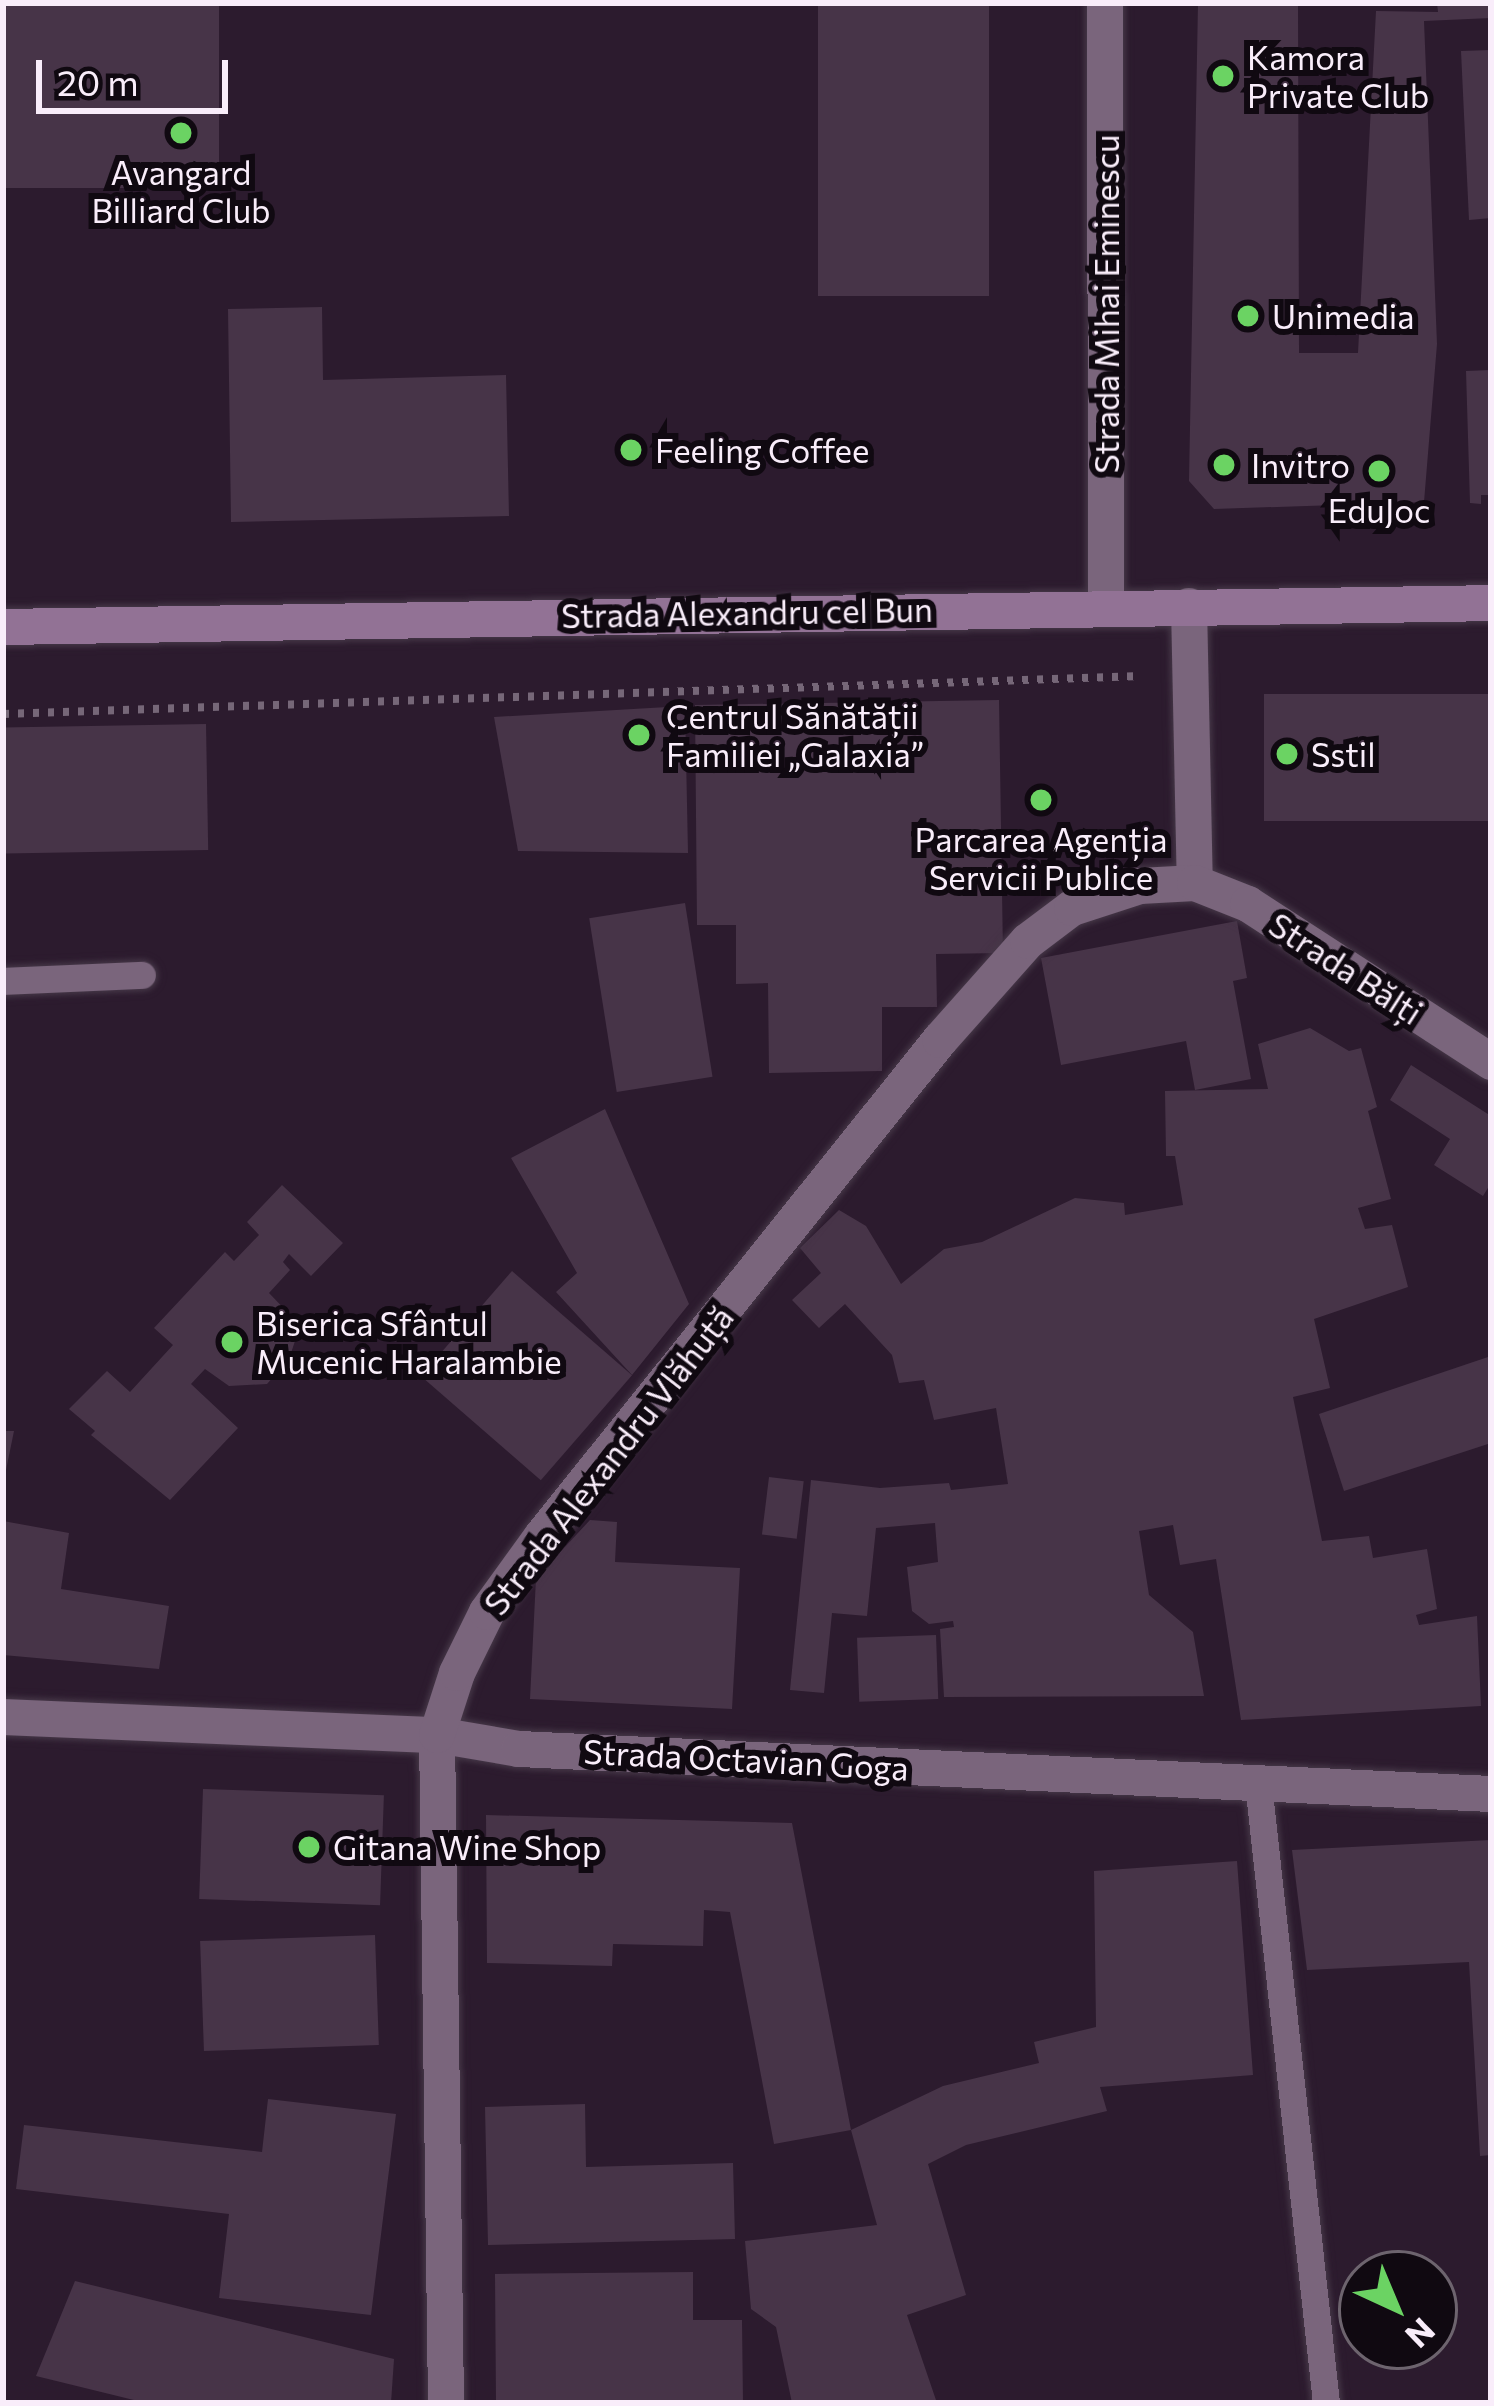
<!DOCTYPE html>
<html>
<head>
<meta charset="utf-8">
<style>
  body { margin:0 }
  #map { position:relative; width:1494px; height:2406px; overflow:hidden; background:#2c1b2e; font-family:Commissioner,sans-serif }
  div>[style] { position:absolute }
  .building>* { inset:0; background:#473448; transform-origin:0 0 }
  .path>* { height:8px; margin-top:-4px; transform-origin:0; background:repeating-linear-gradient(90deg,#766778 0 6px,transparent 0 15px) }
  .roads { filter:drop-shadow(0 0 3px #463848) drop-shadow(0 0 3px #463848) }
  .lane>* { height:27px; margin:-13.5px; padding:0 13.5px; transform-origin:13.5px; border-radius:13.5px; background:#7a657c }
  .street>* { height:36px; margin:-18px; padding:0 18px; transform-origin:18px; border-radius:18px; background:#7a657c }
  .secondary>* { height:36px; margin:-18px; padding:0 18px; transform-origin:18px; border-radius:18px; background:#927295 }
  .dots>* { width:33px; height:33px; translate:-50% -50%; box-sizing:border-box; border:6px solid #100911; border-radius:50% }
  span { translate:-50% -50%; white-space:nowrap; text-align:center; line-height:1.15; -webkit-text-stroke:12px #100911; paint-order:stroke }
  .poi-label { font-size:33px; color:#f9edfa }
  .left { translate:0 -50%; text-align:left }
  .street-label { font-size:33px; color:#f9edfa }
  .frame { position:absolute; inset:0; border:6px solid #f9edfa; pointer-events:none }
  .north { position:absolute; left:1338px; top:2250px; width:120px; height:120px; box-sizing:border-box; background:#100911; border:3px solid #6d646e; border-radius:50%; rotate:136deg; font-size:33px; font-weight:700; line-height:48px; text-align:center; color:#f9edfa }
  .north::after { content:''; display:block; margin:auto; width:42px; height:54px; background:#6bd363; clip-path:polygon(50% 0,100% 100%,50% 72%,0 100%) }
  .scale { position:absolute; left:36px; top:60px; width:192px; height:54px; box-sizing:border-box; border:6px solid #f9edfa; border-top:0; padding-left:15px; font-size:36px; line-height:42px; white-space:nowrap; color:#f9edfa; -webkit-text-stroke:9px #100911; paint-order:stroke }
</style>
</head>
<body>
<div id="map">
  <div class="building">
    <div style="left:3px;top:3px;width:216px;height:185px"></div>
    <div style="left:818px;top:3px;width:171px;height:293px"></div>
    <div style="clip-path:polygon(1198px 3px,1298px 3px,1299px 353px,1358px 353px,1376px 11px,1438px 12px,1437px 3px,1491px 3px,1491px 18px,1424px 21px,1437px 344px,1424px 502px,1214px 509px,1189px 481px)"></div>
    <div style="clip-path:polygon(1491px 50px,1491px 218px,1469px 220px,1461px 51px)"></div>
    <div style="clip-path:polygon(322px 307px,323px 380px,506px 375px,509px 516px,231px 522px,228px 309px)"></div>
    <div style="clip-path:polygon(1491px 370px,1491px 495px,1481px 495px,1481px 504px,1470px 503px,1466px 371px)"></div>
    <div style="left:1491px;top:694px;width:127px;height:227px;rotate:90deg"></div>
    <div style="clip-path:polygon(999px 700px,1003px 953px,936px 954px,937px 1007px,882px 1007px,882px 1071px,769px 1073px,768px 983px,736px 984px,736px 925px,697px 925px,695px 705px)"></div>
    <div style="clip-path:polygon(685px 706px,688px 853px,518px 851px,494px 717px)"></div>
    <div style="left:206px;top:724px;width:126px;height:203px;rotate:89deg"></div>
    <div style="left:685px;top:903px;width:176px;height:97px;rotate:81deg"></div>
    <div style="clip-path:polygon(1237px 921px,1247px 978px,1233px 981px,1251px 1079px,1195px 1090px,1186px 1041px,1061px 1065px,1041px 958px)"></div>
    <div style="clip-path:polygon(1310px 1028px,1349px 1051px,1361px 1048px,1377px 1107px,1368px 1111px,1391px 1199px,1358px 1208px,1365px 1229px,1392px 1225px,1408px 1287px,1314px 1319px,1330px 1388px,1293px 1397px,1322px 1541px,1369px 1536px,1373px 1558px,1427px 1549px,1437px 1609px,1416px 1615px,1419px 1625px,1477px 1616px,1481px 1706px,1241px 1720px,1216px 1559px,1180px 1565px,1173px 1525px,1139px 1531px,1149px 1595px,1193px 1632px,1204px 1696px,944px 1697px,940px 1629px,954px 1627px,953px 1621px,929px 1624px,912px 1611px,907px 1567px,938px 1562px,935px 1523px,876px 1528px,867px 1616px,832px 1613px,824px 1693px,790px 1690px,811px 1480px,880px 1488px,949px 1483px,951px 1490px,1008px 1484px,996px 1408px,934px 1420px,924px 1380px,899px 1383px,892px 1355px,845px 1304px,819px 1328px,792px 1300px,821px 1273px,800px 1248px,839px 1210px,866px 1226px,901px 1284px,944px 1249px,982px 1242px,1075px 1198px,1124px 1203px,1125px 1215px,1183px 1205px,1175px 1156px,1166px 1156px,1165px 1091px,1268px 1089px,1258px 1044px)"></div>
    <div style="clip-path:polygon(1411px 1065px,1491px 1116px,1491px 1183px,1483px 1196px,1434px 1165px,1450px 1139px,1390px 1100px)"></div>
    <div style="clip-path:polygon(605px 1109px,689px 1304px,632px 1375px,556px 1292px,577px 1273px,511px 1158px)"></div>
    <div style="clip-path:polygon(282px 1185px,343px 1243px,311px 1276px,289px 1254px,283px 1262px,290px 1270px,269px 1293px,294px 1319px,296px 1338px,289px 1359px,267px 1384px,229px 1386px,205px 1369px,191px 1384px,238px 1428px,170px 1500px,91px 1435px,95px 1431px,69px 1409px,107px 1371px,130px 1392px,173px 1345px,154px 1328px,225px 1252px,234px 1261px,259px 1235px,247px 1222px)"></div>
    <div style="left:512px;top:1271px;width:159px;height:139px;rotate:41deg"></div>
    <div style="clip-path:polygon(1491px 1356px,1491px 1443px,1344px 1491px,1319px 1414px)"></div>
    <div style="clip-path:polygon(3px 1431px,14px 1431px,5px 1475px,3px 1475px)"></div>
    <div style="left:769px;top:1477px;width:35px;height:58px;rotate:7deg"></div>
    <div style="clip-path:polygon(590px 1520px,617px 1522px,615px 1562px,740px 1568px,732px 1709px,530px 1699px,536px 1578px)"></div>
    <div style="clip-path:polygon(3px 1521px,69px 1533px,61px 1589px,169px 1606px,159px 1669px,3px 1655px)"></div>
    <div style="left:936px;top:1635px;width:64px;height:79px;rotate:88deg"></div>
    <div style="left:203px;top:1789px;width:181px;height:110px;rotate:2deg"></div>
    <div style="clip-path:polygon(486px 1815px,792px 1823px,851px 2130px,774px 2144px,730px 1912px,704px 1910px,703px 1946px,613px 1944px,612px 1966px,487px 1963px)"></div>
    <div style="clip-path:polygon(1491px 1840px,1491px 2155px,1480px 2156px,1469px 1962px,1307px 1970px,1292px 1850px)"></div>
    <div style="clip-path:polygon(1237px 1861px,1253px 2075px,1100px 2087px,1107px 2111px,966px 2145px,928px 2164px,966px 2295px,907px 2315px,937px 2403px,792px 2403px,776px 2327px,751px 2309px,745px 2241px,877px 2225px,851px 2130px,943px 2086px,1039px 2063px,1034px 2042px,1096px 2027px,1094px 1871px)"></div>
    <div style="left:375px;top:1935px;width:110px;height:175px;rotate:88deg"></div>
    <div style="clip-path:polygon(268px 2099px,396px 2114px,371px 2315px,219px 2298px,229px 2214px,16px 2189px,24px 2125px,262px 2152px)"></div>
    <div style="clip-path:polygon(585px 2104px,586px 2167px,733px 2163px,735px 2239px,488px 2245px,485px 2107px)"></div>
    <div style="clip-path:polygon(693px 2272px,693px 2320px,742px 2320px,743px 2403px,496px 2403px,495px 2274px)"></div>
    <div style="clip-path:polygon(75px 2281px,394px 2359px,391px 2403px,146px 2403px,36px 2376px)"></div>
  </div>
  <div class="path">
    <div style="left:3px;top:714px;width:1139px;rotate:-1.91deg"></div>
  </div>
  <div class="roads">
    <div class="lane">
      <div style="left:3px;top:981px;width:139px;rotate:-2.5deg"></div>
      <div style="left:1258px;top:1783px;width:624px;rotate:83.74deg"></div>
    </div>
    <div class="street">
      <div style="left:1105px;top:3px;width:602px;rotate:89.9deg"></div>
      <div style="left:1189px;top:606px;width:277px;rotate:88.8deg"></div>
      <div style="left:3px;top:1717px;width:434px;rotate:2.4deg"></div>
      <div style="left:437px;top:1735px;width:83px;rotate:9.7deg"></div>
      <div style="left:519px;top:1749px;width:973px;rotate:2.65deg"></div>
      <div style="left:446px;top:2403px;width:668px;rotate:-90.77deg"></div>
      <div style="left:437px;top:1735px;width:65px;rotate:-72.1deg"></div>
      <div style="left:457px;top:1673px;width:68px;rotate:-63.8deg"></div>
      <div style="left:487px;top:1612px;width:94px;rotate:-54.1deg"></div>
      <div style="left:542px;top:1536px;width:636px;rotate:-51.26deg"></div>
      <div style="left:940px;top:1040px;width:132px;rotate:-48.4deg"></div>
      <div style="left:1028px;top:941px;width:55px;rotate:-36.9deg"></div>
      <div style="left:1072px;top:908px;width:71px;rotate:-17.9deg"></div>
      <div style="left:1140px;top:886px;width:55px;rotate:-3.1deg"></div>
      <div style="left:1195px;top:883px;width:57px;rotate:21.6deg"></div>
      <div style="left:1248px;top:904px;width:290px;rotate:33deg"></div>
    </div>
    <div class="secondary">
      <div style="left:3px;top:627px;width:1488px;rotate:-0.92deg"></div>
    </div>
  </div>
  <div class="dots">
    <div style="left:1223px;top:76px;background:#6bd363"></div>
    <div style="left:181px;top:133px;background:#6bd363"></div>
    <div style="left:1248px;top:316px;background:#6bd363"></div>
    <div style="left:631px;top:450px;background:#6bd363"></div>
    <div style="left:1224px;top:465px;background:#6bd363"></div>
    <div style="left:1379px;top:471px;background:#6bd363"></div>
    <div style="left:639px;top:735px;background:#6bd363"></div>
    <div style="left:1287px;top:754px;background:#6bd363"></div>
    <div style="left:1041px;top:800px;background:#6bd363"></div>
    <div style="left:232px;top:1342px;background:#6bd363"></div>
    <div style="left:309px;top:1847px;background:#6bd363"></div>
  </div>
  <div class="poi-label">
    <span class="left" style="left:1247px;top:76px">Kamora<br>Private Club</span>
    <span style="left:181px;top:191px">Avangard<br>Billiard Club</span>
    <span class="left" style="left:1272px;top:316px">Unimedia</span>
    <span class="left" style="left:655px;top:450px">Feeling Coffee</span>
    <span class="left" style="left:1251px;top:465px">Invitro</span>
    <span style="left:1379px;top:510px">EduJoc</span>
    <span class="left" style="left:666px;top:735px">Centrul Sănătății<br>Familiei „Galaxia”</span>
    <span class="left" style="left:1311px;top:754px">Sstil</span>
    <span style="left:1041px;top:858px">Parcarea Agenția<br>Servicii Publice</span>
    <span class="left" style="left:256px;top:1342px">Biserica Sfântul<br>Mucenic Haralambie</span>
    <span class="left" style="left:333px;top:1847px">Gitana Wine Shop</span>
  </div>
  <div class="street-label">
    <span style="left:1106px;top:304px;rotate:-90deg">Strada Mihai Eminescu</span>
    <span style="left:747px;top:612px;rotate:-1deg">Strada Alexandru cel Bun</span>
    <span style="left:1346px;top:968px;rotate:33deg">Strada Bălți</span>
    <span style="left:608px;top:1460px;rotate:-52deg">Strada Alexandru Vlăhuță</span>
    <span style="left:746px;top:1759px;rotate:3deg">Strada Octavian Goga</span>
  </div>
  <div class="frame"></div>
  <div class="north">N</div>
  <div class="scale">20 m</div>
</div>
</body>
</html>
